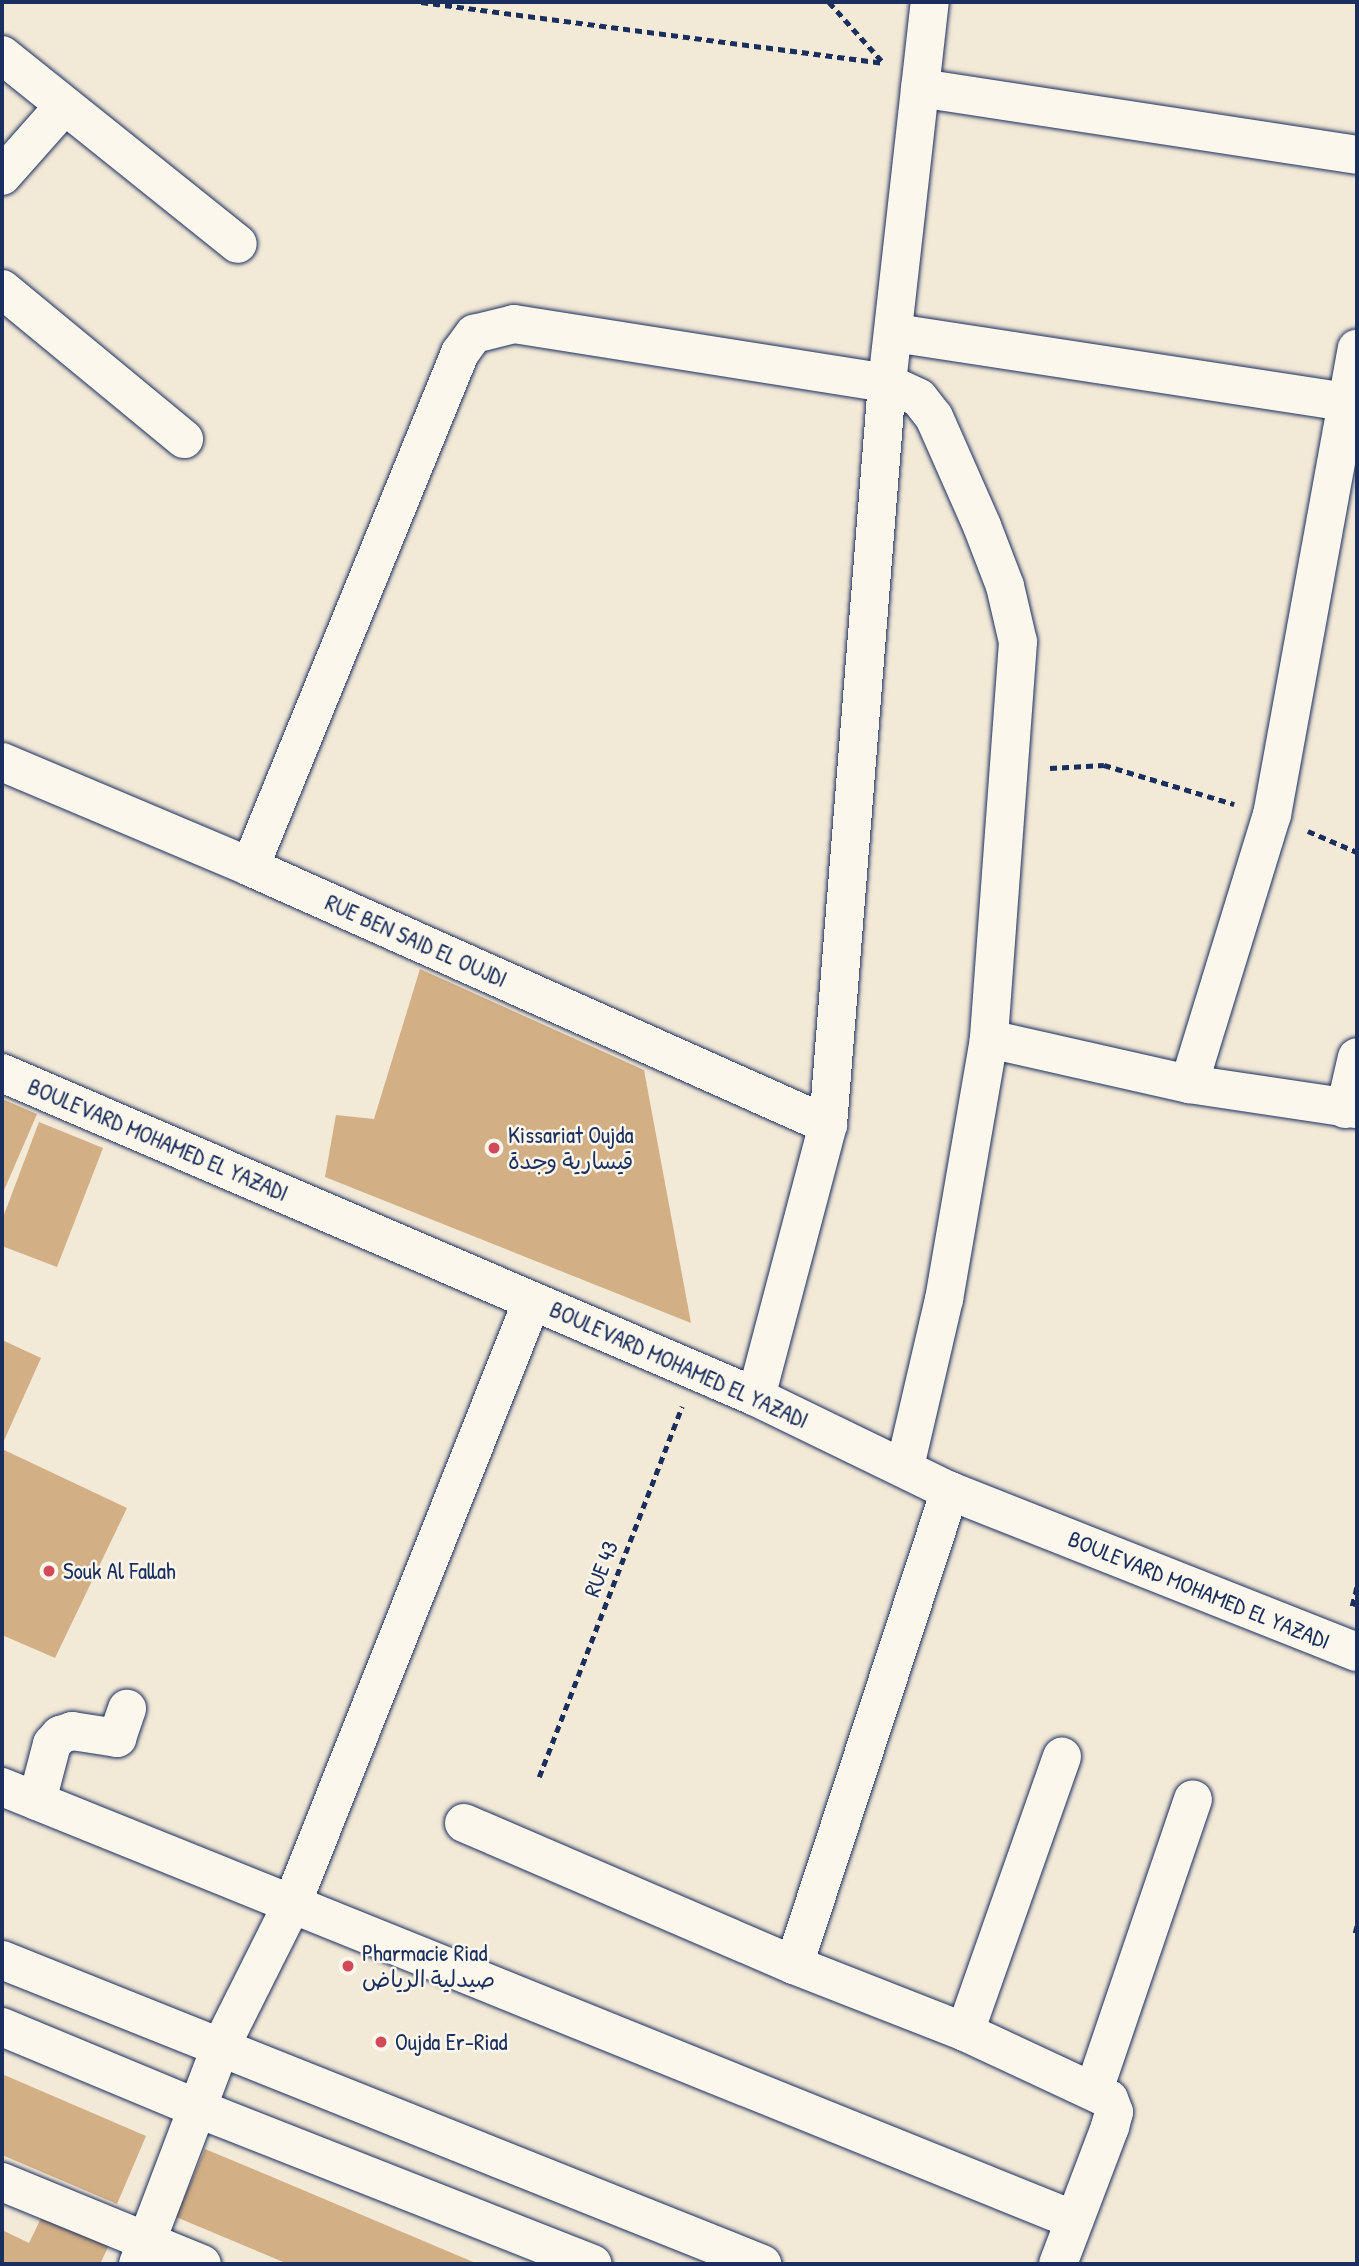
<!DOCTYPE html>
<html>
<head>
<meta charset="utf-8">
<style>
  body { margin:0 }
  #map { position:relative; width:1359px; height:2266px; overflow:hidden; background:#f3e9d7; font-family:"Patrick Hand","Playpen Sans Arabic",sans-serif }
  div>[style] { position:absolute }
  .building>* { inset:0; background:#d2af85 }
  .path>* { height:4.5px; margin-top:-2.25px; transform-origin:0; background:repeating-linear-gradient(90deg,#1b2f5e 0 7px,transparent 0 12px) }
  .roads { filter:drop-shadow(0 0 2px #1b2f5e) drop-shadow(0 0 2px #1b2f5e) }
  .minor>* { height:38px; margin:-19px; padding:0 19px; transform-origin:19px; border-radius:19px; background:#fbf7ec }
  .major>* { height:38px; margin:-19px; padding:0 19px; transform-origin:19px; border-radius:19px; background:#fbf7ec }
  .dots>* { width:19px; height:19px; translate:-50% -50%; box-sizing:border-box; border:4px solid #fbf7ec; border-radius:50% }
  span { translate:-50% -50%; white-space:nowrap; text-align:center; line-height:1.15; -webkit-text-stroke:5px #fbf7ec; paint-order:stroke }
  .street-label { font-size:23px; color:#1b2f5e }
  .poi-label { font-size:23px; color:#1b2f5e }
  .left { translate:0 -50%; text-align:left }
  .frame { position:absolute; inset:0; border:4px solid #1b2f5e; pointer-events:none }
</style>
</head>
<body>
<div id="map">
  <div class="building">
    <div style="clip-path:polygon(420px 969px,644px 1070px,691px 1323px,325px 1177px,336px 1115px,374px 1119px)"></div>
    <div style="clip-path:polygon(2px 1099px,37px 1114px,2px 1195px)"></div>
    <div style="clip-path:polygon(39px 1122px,103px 1148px,57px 1267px,2px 1246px,2px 1220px)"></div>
    <div style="clip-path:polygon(2px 1340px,41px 1358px,2px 1445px)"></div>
    <div style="clip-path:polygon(2px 1449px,127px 1508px,55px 1658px,2px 1635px)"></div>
    <div style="clip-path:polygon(2px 2074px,146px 2136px,117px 2204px,2px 2155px)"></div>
    <div style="clip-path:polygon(205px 2149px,265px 2174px,478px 2264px,288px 2264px,176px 2217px)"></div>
    <div style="clip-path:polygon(46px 2208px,112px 2239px,100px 2264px,2px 2264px,2px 2230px,29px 2243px)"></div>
  </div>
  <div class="path">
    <div style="left:421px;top:2px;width:465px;rotate:7.5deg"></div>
    <div style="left:829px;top:2px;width:79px;rotate:48.1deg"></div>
    <div style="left:1050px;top:768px;width:54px;rotate:-3.2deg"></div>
    <div style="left:1104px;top:765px;width:136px;rotate:16.7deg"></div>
    <div style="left:1308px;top:831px;width:53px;rotate:23.2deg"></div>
    <div style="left:1352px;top:1606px;width:21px;rotate:-76deg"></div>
    <div style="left:539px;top:1777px;width:397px;rotate:-68.9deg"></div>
    <div style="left:1355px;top:1933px;width:8px;rotate:-76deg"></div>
  </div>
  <div class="roads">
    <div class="minor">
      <div style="left:2px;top:55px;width:302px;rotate:38.7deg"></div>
      <div style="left:920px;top:88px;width:442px;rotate:8.7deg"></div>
      <div style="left:2px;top:176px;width:94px;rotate:-48.5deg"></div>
      <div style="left:2px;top:289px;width:236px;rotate:39.5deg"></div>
      <div style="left:895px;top:333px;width:456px;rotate:8.7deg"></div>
      <div style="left:2px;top:762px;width:269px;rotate:22.9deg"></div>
      <div style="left:250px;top:867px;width:633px;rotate:24.05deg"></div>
      <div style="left:250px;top:867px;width:555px;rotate:-67.78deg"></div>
      <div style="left:460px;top:353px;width:24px;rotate:-54deg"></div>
      <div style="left:474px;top:334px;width:41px;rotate:-14deg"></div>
      <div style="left:514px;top:324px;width:378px;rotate:9deg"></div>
      <div style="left:887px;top:383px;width:35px;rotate:25deg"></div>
      <div style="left:919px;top:398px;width:24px;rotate:52deg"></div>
      <div style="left:934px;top:417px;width:119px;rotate:66.2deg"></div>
      <div style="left:982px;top:526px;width:64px;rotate:69deg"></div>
      <div style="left:1005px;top:586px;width:57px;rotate:76.9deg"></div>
      <div style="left:1018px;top:642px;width:398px;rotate:94.2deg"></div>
      <div style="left:989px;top:1039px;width:264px;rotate:99.8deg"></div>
      <div style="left:944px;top:1299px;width:172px;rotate:103.1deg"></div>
      <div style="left:989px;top:1039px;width:205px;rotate:12.7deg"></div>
      <div style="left:1189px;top:1084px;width:170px;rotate:8.5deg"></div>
      <div style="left:2px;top:1073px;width:821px;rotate:23.25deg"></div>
      <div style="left:756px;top:1397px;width:216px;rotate:25.9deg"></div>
      <div style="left:950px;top:1491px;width:438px;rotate:21.6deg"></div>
      <div style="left:1189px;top:1084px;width:282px;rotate:-72.9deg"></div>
      <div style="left:1272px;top:815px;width:474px;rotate:-79.7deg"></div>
      <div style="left:1345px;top:1109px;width:53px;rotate:-77deg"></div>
      <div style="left:756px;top:1397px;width:281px;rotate:-75.2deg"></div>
      <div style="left:828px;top:1125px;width:744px;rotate:-85.45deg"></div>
      <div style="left:887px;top:383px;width:383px;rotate:-83.6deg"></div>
      <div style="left:2px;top:1787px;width:1156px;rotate:21.99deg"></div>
      <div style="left:37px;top:1801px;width:59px;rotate:-75.3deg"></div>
      <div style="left:52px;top:1744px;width:12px;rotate:-48deg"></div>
      <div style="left:60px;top:1735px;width:13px;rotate:-18deg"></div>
      <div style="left:72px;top:1731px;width:46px;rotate:8.8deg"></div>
      <div style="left:117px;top:1738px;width:31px;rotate:-71deg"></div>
      <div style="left:464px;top:1823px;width:359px;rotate:23.3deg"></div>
      <div style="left:794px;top:1965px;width:184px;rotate:21.4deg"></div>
      <div style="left:965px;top:2032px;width:159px;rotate:25deg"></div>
      <div style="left:1109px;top:2099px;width:14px;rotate:69deg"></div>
      <div style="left:1114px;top:2112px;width:16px;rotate:105deg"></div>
      <div style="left:1110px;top:2127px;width:147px;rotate:110.8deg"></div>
      <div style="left:794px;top:1965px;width:499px;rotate:-71.8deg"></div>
      <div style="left:965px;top:2032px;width:292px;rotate:-70.6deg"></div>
      <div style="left:1094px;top:2090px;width:307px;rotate:-71.2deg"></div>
      <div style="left:2px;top:2182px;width:216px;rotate:22.3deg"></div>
      <div style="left:138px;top:2264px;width:233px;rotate:-69.2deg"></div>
      <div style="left:221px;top:2046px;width:159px;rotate:-63.4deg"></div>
      <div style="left:292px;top:1904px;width:649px;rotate:-68.3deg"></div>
    </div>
    <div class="major">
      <div style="left:2px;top:1960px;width:819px;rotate:21.8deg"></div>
      <div style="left:2px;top:2027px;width:213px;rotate:22.6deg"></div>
      <div style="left:199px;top:2109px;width:423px;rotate:21.5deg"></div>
    </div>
  </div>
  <div class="dots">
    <div style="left:494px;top:1148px;background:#d1495b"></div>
    <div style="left:49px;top:1571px;background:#d1495b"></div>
    <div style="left:348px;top:1966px;background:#d1495b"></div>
    <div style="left:381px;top:2042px;background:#d1495b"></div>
  </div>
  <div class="street-label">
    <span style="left:416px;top:941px;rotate:24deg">RUE BEN SAID EL OUJDI</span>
    <span style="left:158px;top:1140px;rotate:23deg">BOULEVARD MOHAMED EL YAZADI</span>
    <span style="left:679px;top:1365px;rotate:24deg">BOULEVARD MOHAMED EL YAZADI</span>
    <span style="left:601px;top:1569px;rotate:-69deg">RUE 43</span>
    <span style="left:1199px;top:1590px;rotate:22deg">BOULEVARD MOHAMED EL YAZADI</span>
  </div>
  <div class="poi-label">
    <span class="left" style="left:508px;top:1148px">Kissariat Oujda<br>قيسارية وجدة</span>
    <span class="left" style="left:63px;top:1571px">Souk Al Fallah</span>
    <span class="left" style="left:362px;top:1966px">Pharmacie Riad<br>صيدلية الرياض</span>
    <span class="left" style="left:395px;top:2042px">Oujda Er-Riad</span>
  </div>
  <div class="frame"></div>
</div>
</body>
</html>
